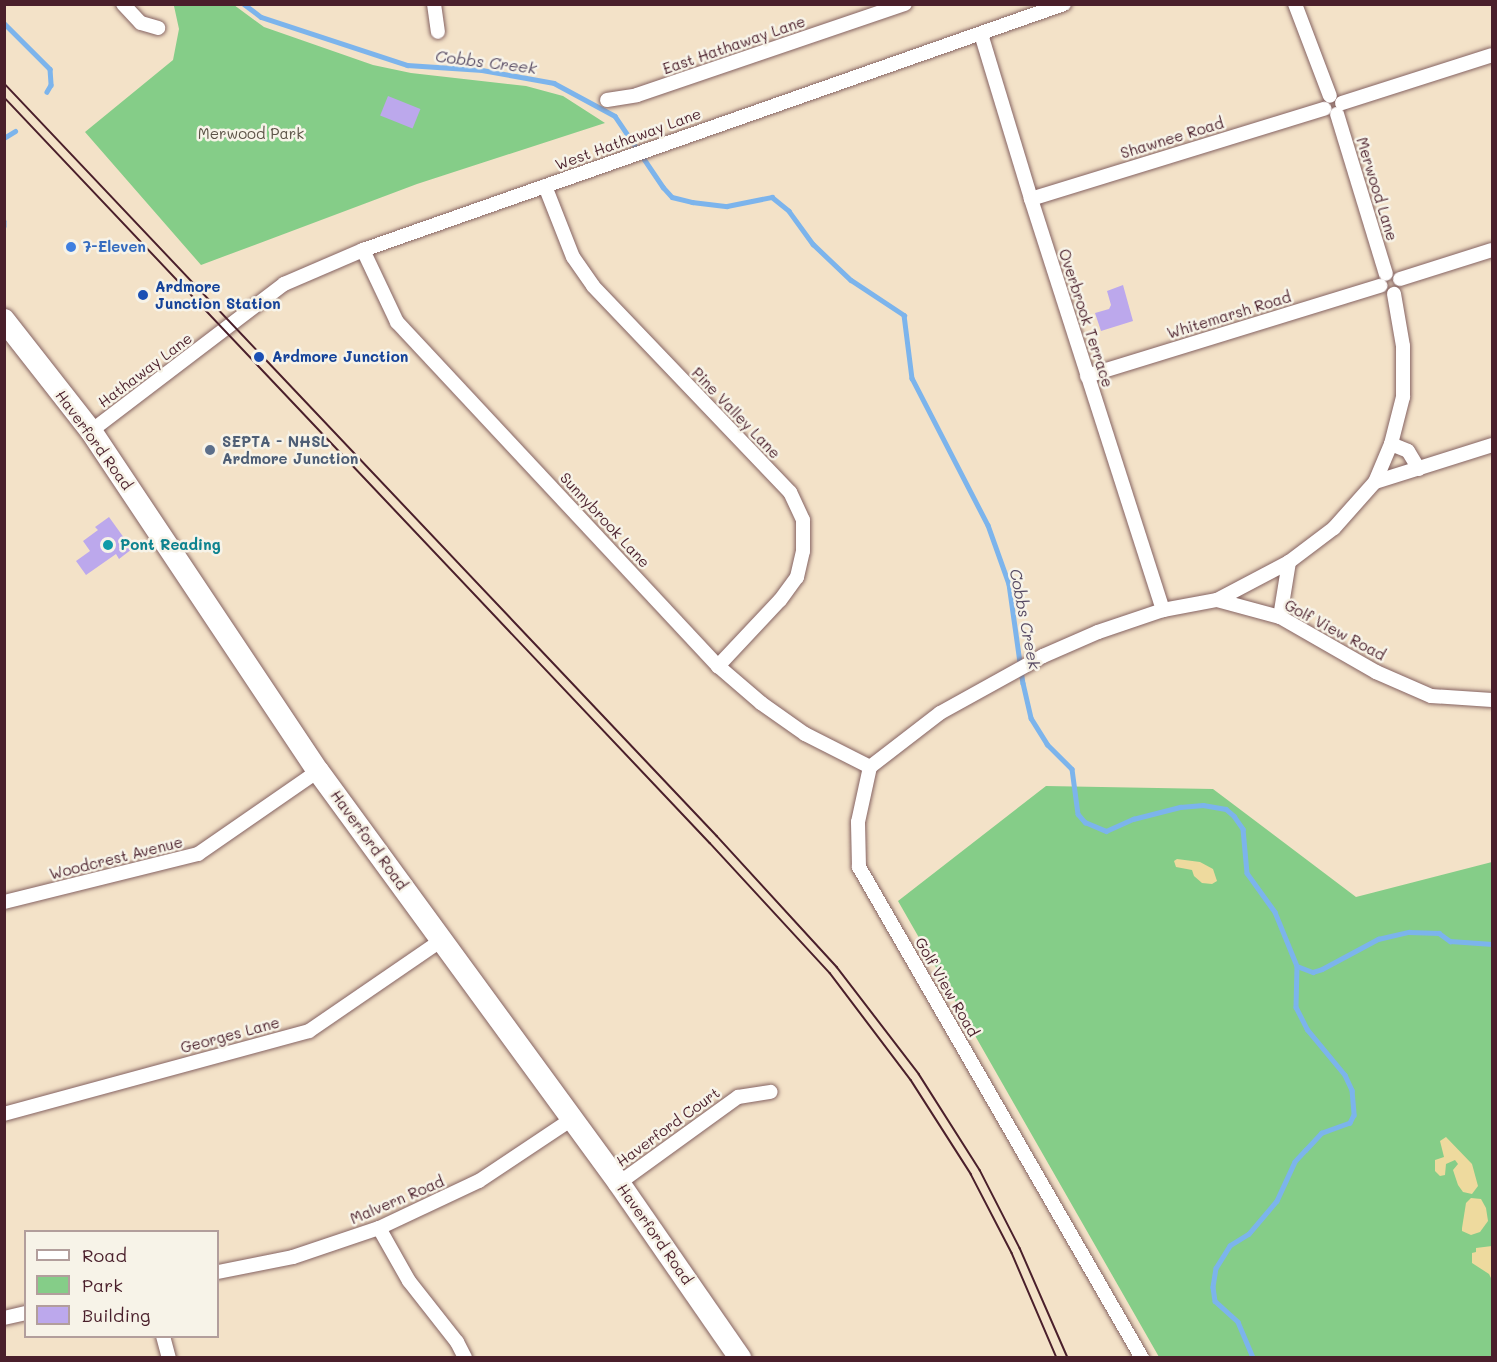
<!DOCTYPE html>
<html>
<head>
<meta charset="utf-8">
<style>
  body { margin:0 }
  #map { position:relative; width:1497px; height:1362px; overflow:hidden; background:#f3e2c8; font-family:Mali,sans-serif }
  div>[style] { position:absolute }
  .green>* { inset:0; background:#85cd88 }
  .sand>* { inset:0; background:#eeda9e }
  .stream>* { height:4.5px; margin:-2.25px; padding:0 2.25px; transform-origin:2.25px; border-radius:2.25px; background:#7cb4ec }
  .building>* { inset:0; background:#bca8ec; transform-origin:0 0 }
  .roads { filter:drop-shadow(0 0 2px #856362) drop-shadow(0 0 2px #856362) }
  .street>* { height:14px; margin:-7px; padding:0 7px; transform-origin:7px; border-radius:7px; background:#fff }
  .primary>* { height:22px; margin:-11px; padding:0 11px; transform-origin:11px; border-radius:11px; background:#fff }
  .tram>* { height:1.5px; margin:-0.75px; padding:0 0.75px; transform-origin:0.75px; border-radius:0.75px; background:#4a1f2b }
  .dots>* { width:16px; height:16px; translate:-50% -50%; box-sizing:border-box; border:3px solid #f7f3e8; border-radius:50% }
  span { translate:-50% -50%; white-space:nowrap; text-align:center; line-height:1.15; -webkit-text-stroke:5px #f7f3e8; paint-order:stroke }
  .street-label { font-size:15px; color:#4a1f2b }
  .park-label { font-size:15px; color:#5c5347 }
  .shop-label { font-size:15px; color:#366cbe; font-weight:700 }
  .left { translate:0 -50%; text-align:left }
  .transit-label { font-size:15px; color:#164399; font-weight:700 }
  .service-label { font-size:15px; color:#4e5e75; font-weight:700 }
  .culture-label { font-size:15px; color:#0d838f; font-weight:700 }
  .water-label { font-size:16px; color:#594c65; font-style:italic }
  .frame { position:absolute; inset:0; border:6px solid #4a1f2b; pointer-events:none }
  .legend { position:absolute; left:24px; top:1230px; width:195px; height:108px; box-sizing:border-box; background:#f7f3e8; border:2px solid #b29e9c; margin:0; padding:8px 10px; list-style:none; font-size:18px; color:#4a1f2b }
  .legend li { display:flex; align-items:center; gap:12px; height:30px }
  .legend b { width:30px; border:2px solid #b29e9c }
</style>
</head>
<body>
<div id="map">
  <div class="green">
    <div style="clip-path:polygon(176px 4px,234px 5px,264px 27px,373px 65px,411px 73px,526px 86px,563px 96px,605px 123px,417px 184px,201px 265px,85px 132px,173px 60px,179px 29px,174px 6px)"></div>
    <div style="clip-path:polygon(1046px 786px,1213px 789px,1356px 897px,1492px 862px,1492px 1357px,1159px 1357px,898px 901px)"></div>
  </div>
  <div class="sand">
    <div style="clip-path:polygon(1177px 859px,1200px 862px,1213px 869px,1217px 881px,1212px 884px,1202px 883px,1194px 876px,1192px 870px,1176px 867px,1174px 861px)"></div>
    <div style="clip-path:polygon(1446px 1137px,1472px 1164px,1478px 1186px,1472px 1194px,1463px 1192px,1458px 1185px,1453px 1170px,1458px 1164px,1455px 1160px,1446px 1164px,1445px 1175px,1440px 1176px,1435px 1171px,1435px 1160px,1444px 1157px,1440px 1141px)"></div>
    <div style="clip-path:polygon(1471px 1198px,1481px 1199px,1486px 1208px,1488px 1221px,1480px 1232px,1471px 1235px,1462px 1231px,1462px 1228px,1466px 1203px)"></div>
    <div style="clip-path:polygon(1492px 1246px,1492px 1280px,1489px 1274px,1472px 1263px,1472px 1253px,1476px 1252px,1476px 1248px)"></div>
  </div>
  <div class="stream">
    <div style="left:244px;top:4px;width:21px;rotate:37deg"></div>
    <div style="left:261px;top:17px;width:154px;rotate:18.2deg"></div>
    <div style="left:407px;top:65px;width:75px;rotate:3.8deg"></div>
    <div style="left:482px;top:70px;width:73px;rotate:10.2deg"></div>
    <div style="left:554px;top:83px;width:69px;rotate:28.4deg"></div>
    <div style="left:615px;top:116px;width:86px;rotate:55.9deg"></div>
    <div style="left:663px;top:187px;width:13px;rotate:48deg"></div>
    <div style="left:672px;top:197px;width:21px;rotate:14deg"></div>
    <div style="left:692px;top:202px;width:35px;rotate:7deg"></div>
    <div style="left:727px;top:206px;width:46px;rotate:-11.3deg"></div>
    <div style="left:772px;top:197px;width:22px;rotate:39deg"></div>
    <div style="left:789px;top:211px;width:41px;rotate:54deg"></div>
    <div style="left:813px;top:244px;width:52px;rotate:43.5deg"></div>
    <div style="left:851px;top:280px;width:64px;rotate:33.4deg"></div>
    <div style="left:904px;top:315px;width:64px;rotate:82.8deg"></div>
    <div style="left:912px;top:378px;width:165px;rotate:62.7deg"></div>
    <div style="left:988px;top:525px;width:63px;rotate:70.4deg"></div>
    <div style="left:1009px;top:584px;width:100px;rotate:82deg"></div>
    <div style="left:1023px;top:683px;width:36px;rotate:77deg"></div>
    <div style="left:1031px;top:718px;width:31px;rotate:58deg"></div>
    <div style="left:1047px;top:744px;width:35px;rotate:45deg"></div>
    <div style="left:1072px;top:769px;width:45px;rotate:82.4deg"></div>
    <div style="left:1078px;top:814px;width:11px;rotate:49deg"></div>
    <div style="left:1085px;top:822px;width:23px;rotate:23deg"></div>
    <div style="left:1106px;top:831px;width:30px;rotate:-24deg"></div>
    <div style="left:1133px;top:819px;width:49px;rotate:-14.3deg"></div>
    <div style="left:1180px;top:807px;width:23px;rotate:-5deg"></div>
    <div style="left:1203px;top:805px;width:23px;rotate:10deg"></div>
    <div style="left:1226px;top:809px;width:11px;rotate:41deg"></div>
    <div style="left:1234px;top:816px;width:16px;rotate:55deg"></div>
    <div style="left:1243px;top:829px;width:44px;rotate:84.8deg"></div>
    <div style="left:1247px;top:873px;width:48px;rotate:54.3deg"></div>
    <div style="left:1275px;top:912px;width:58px;rotate:67.8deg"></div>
    <div style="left:1297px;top:966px;width:41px;rotate:91.4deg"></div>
    <div style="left:1296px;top:1007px;width:25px;rotate:63deg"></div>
    <div style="left:1307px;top:1029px;width:60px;rotate:50.4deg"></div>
    <div style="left:1345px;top:1075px;width:17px;rotate:65deg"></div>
    <div style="left:1352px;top:1090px;width:25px;rotate:85deg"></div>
    <div style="left:1354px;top:1115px;width:9px;rotate:117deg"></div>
    <div style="left:1350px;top:1123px;width:30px;rotate:160deg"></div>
    <div style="left:1322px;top:1133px;width:23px;rotate:133deg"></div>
    <div style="left:1306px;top:1150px;width:16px;rotate:133deg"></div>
    <div style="left:1295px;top:1162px;width:43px;rotate:114.8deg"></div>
    <div style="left:1277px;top:1201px;width:43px;rotate:130.3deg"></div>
    <div style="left:1249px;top:1234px;width:22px;rotate:148deg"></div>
    <div style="left:1230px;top:1246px;width:26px;rotate:122deg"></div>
    <div style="left:1216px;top:1268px;width:19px;rotate:99deg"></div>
    <div style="left:1213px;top:1287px;width:14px;rotate:82deg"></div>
    <div style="left:1215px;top:1301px;width:31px;rotate:42deg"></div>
    <div style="left:1238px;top:1322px;width:39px;rotate:67deg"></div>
    <div style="left:4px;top:23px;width:65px;rotate:45deg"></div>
    <div style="left:50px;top:69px;width:16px;rotate:86deg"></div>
    <div style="left:51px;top:85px;width:8px;rotate:120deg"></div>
    <div style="left:4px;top:138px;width:13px;rotate:-32deg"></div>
    <div style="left:4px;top:221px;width:5px;rotate:90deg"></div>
    <div style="left:1297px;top:966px;width:17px;rotate:21deg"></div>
    <div style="left:1313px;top:972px;width:9px;rotate:-18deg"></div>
    <div style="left:1322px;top:969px;width:64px;rotate:-28.2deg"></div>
    <div style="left:1378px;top:939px;width:32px;rotate:-13deg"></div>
    <div style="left:1409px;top:932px;width:30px;rotate:2deg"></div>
    <div style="left:1439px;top:933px;width:14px;rotate:36deg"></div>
    <div style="left:1450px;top:941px;width:42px;rotate:4.1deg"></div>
  </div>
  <div class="building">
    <div style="left:388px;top:96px;width:35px;height:21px;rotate:22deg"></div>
    <div style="clip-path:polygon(1123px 285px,1133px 321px,1101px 331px,1095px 313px,1109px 309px,1111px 305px,1107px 291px)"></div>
    <div style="clip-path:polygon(109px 517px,132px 549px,119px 559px,116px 554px,86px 575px,76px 561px,90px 551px,83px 541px,98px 530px,95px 527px)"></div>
  </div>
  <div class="roads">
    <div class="street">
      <div style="left:123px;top:4px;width:26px;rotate:47deg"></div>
      <div style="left:141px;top:23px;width:18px;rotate:16deg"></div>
      <div style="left:434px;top:4px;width:28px;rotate:82deg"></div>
      <div style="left:1295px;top:4px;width:98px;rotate:69.2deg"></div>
      <div style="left:981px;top:34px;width:172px;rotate:73.1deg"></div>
      <div style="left:1031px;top:199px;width:432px;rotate:72.2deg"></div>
      <div style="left:607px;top:100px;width:30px;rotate:-9deg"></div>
      <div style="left:637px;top:95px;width:283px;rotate:-18.8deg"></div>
      <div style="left:1342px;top:103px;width:157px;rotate:-17.7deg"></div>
      <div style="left:1337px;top:114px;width:167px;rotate:73deg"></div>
      <div style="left:545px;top:186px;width:76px;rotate:68.5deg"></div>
      <div style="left:573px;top:257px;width:35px;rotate:55deg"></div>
      <div style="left:593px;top:286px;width:285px;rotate:46.3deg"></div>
      <div style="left:790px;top:492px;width:31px;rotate:65deg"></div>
      <div style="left:803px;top:520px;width:31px;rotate:90deg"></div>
      <div style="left:803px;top:551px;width:27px;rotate:103deg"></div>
      <div style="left:797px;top:577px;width:29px;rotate:126deg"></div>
      <div style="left:780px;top:600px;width:91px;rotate:133.2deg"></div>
      <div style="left:1031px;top:199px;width:307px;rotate:-17.1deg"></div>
      <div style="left:363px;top:250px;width:80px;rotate:64.7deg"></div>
      <div style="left:397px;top:322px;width:471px;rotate:47deg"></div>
      <div style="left:718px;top:666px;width:57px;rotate:40.7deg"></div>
      <div style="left:761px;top:703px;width:54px;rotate:35.2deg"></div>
      <div style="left:805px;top:734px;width:73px;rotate:26.9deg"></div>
      <div style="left:1400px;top:279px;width:96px;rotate:-17.5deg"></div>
      <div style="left:1087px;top:376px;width:307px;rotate:-17.1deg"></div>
      <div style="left:91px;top:431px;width:243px;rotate:-37.3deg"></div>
      <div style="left:284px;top:284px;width:86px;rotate:-23.3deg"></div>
      <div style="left:363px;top:250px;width:743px;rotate:-19.34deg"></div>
      <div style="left:1391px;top:444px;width:18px;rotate:22deg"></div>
      <div style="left:1408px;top:451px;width:21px;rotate:59deg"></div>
      <div style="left:1375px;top:482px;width:123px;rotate:-17.5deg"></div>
      <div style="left:1217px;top:600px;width:81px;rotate:-27.8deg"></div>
      <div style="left:1289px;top:562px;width:56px;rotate:-37.1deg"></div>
      <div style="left:1334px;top:528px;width:62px;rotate:-48.3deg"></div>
      <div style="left:1375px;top:482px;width:41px;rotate:-67.2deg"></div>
      <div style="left:1391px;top:444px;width:49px;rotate:-75.7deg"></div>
      <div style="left:1403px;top:397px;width:51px;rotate:-90deg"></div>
      <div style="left:1403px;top:346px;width:53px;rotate:-99.8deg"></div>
      <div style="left:1280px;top:617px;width:56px;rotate:-80.7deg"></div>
      <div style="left:4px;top:902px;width:200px;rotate:-13.9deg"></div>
      <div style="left:198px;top:854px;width:146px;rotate:-34.7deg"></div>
      <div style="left:4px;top:1114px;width:316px;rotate:-15.2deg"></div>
      <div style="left:309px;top:1031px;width:161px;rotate:-34.4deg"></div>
      <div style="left:619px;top:1183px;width:147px;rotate:-35.9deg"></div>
      <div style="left:738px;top:1097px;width:33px;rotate:-9deg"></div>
      <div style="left:379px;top:1228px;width:61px;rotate:60.5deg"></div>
      <div style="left:409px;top:1281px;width:78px;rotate:51.8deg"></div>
      <div style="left:457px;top:1342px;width:18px;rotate:63deg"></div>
      <div style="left:218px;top:1272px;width:76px;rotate:-11.3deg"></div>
      <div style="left:293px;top:1257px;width:91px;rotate:-18.6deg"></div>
      <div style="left:379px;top:1228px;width:110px;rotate:-25.2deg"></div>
      <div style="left:479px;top:1181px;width:112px;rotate:-33.7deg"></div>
      <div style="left:4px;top:1318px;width:23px;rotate:-13deg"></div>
      <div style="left:163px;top:1336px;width:23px;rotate:75deg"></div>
      <div style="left:1142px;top:1358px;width:567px;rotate:-119.96deg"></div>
      <div style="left:859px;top:867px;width:45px;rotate:-91.3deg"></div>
      <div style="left:858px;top:822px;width:56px;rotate:-77.7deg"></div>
      <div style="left:870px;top:767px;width:88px;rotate:-37.6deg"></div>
      <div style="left:940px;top:713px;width:118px;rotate:-29deg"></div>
      <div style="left:1043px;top:656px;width:60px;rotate:-23.6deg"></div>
      <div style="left:1098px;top:632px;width:69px;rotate:-18.7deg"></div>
      <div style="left:1163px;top:610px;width:55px;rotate:-10.5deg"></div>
      <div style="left:1217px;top:600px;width:65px;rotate:15.1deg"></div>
      <div style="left:1280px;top:617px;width:111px;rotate:29.8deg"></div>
      <div style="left:1376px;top:672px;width:60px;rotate:23.6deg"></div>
      <div style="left:1431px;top:696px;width:61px;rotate:3.8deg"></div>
    </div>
    <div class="primary">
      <div style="left:4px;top:320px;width:141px;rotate:51.9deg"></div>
      <div style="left:91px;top:431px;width:409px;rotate:56.3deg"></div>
      <div style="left:318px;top:771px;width:510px;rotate:53.85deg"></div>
      <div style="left:619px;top:1183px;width:213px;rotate:55.3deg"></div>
    </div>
  </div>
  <div class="tram">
    <div style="left:4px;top:83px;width:1037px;rotate:46.56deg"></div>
    <div style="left:717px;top:836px;width:178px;rotate:47.5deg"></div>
    <div style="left:837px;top:967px;width:135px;rotate:52.5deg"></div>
    <div style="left:919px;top:1074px;width:114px;rotate:57.6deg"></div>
    <div style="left:980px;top:1170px;width:88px;rotate:62.9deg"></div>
    <div style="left:1020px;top:1248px;width:120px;rotate:66.4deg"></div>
    <div style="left:4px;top:97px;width:1027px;rotate:46.58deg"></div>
    <div style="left:710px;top:843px;width:177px;rotate:47.3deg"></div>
    <div style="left:830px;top:973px;width:134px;rotate:52.9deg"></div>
    <div style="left:911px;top:1080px;width:112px;rotate:57.4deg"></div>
    <div style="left:971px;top:1174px;width:89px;rotate:62.6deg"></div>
    <div style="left:1012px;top:1253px;width:114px;rotate:66.8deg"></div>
  </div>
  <div class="dots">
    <div style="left:71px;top:247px;background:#3f7fe0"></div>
    <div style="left:143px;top:295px;background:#1a4fb4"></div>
    <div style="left:259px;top:357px;background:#1a4fb4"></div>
    <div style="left:210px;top:450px;background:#5c6f8a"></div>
    <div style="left:108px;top:545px;background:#0f9aa8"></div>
  </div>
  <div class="street-label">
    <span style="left:734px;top:45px;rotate:-19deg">East Hathaway Lane</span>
    <span style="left:1172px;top:138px;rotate:-17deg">Shawnee Road</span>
    <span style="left:628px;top:139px;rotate:-20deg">West Hathaway Lane</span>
    <span style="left:1377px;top:189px;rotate:73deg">Merwood Lane</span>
    <span style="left:1229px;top:315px;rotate:-17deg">Whitemarsh Road</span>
    <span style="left:1086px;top:318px;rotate:72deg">Overbrook Terrace</span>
    <span style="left:145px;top:370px;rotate:-37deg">Hathaway Lane</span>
    <span style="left:736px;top:413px;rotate:46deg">Pine Valley Lane</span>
    <span style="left:94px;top:440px;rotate:54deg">Haverford Road</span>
    <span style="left:605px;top:520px;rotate:47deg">Sunnybrook Lane</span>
    <span style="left:1335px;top:630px;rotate:28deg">Golf View Road</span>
    <span style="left:369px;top:840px;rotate:54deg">Haverford Road</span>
    <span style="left:116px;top:858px;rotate:-14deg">Woodcrest Avenue</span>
    <span style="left:947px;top:987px;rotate:60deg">Golf View Road</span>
    <span style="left:230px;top:1035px;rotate:-15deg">Georges Lane</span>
    <span style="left:668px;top:1127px;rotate:-36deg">Haverford Court</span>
    <span style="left:397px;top:1200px;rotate:-23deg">Malvern Road</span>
    <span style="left:655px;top:1234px;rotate:55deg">Haverford Road</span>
  </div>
  <div class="park-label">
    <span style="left:251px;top:134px">Merwood Park</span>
  </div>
  <div class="shop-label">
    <span class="left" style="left:83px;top:247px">7-Eleven</span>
  </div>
  <div class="transit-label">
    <span class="left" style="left:155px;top:295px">Ardmore<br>Junction Station</span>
    <span class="left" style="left:272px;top:357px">Ardmore Junction</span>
  </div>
  <div class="service-label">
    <span class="left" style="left:222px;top:450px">SEPTA - NHSL<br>Ardmore Junction</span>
  </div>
  <div class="culture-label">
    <span class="left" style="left:120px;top:545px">Pont Reading</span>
  </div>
  <div class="water-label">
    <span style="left:486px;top:62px;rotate:7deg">Cobbs Creek</span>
    <span style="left:1025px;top:619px;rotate:79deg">Cobbs Creek</span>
  </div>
  <div class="frame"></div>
  <ul class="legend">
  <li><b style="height:8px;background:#fff"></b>Road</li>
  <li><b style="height:16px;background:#85cd88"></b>Park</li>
  <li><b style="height:16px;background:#bca8ec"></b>Building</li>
  </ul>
</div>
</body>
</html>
